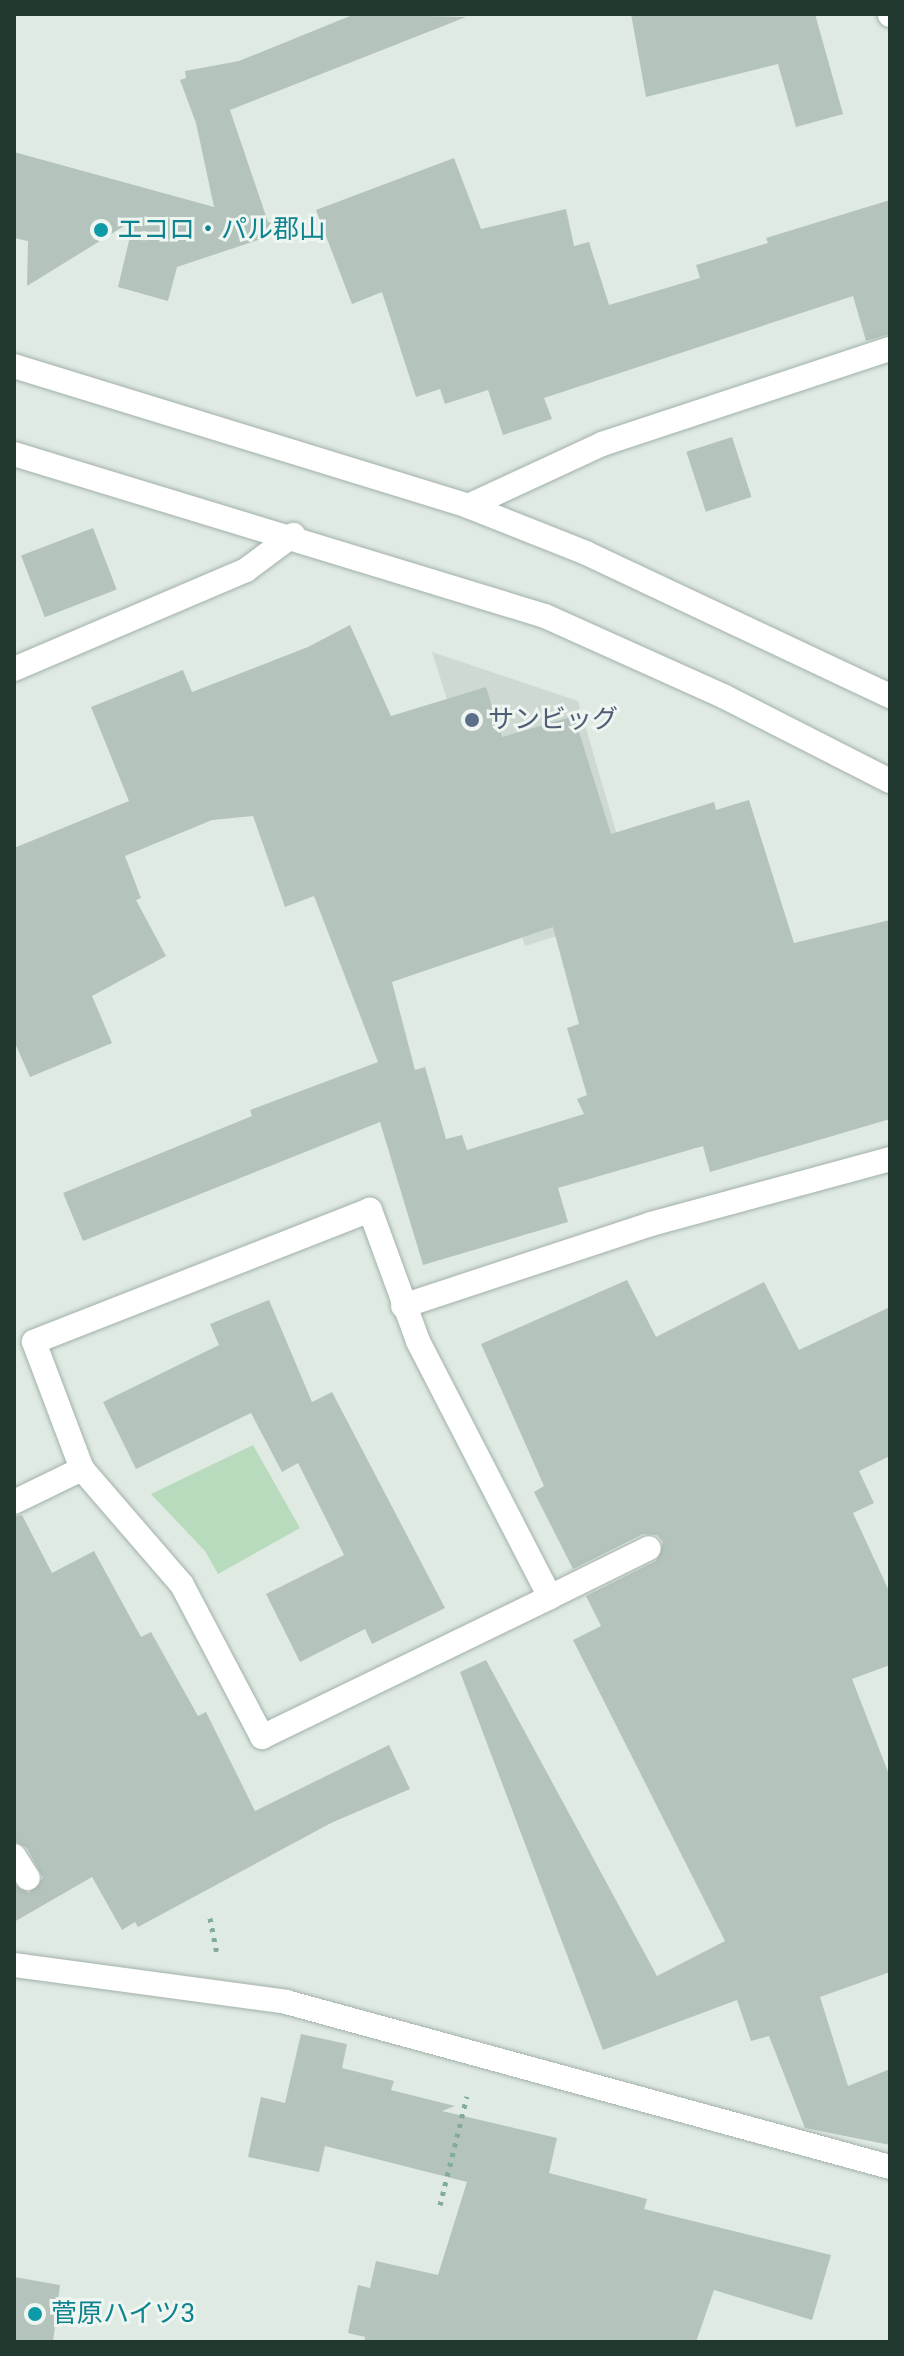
<!DOCTYPE html>
<html>
<head>
<meta charset="utf-8">
<style>
  body { margin:0 }
  #map { position:relative; width:904px; height:2356px; overflow:hidden; background:#dfeae3; font-family:Roboto,"Noto Sans JP",sans-serif }
  div>[style] { position:absolute }
  .built>* { inset:0; background:#cdd9d2 }
  .green>* { inset:0; background:#b8dabd }
  .building>* { inset:0; background:#b4c4bc; transform-origin:0 0 }
  .path>* { height:5px; margin-top:-2.5px; transform-origin:0; background:repeating-linear-gradient(90deg,#80ac99 0 4px,transparent 0 10px) }
  .roads { filter:drop-shadow(0 0 2px #a2b1a9) drop-shadow(0 0 2px #a2b1a9) }
  .street>* { height:24px; margin:-12px; padding:0 12px; transform-origin:12px; border-radius:12px; background:#fff }
  .secondary>* { height:24px; margin:-12px; padding:0 12px; transform-origin:12px; border-radius:12px; background:#fff }
  .dots>* { width:22px; height:22px; translate:-50% -50%; box-sizing:border-box; border:4px solid #eff6f2; border-radius:50% }
  span { translate:-50% -50%; white-space:nowrap; text-align:center; line-height:1.15; -webkit-text-stroke:6px #eff6f2; paint-order:stroke }
  .culture-label { font-size:26px; color:#0d838f }
  .left { translate:0 -50%; text-align:left }
  .service-label { font-size:26px; color:#4e5e75 }
  .frame { position:absolute; inset:0; border:16px solid #21392f; pointer-events:none }
</style>
</head>
<body>
<div id="map">
  <div class="built">
    <div style="clip-path:polygon(432px 652px,578px 701px,639px 910px,525px 946px)"></div>
  </div>
  <div class="green">
    <div style="clip-path:polygon(253px 1445px,300px 1528px,218px 1574px,205px 1551px,151px 1494px)"></div>
  </div>
  <div class="building">
    <div style="clip-path:polygon(355px 14px,466px 17px,230px 110px,268px 222px,291px 229px,177px 267px,168px 301px,118px 287px,134px 220px,27px 286px,28px 241px,14px 238px,14px 152px,214px 207px,196px 123px,180px 80px,186px 78px,185px 71px,239px 61px)"></div>
    <div style="clip-path:polygon(631px 14px,815px 14px,843px 114px,796px 127px,778px 64px,646px 97px)"></div>
    <div style="clip-path:polygon(454px 158px,481px 229px,566px 209px,574px 246px,589px 242px,609px 305px,700px 278px,696px 265px,768px 243px,766px 238px,890px 200px,890px 334px,866px 341px,853px 296px,544px 398px,552px 419px,503px 435px,488px 390px,445px 404px,440px 389px,416px 397px,382px 292px,352px 304px,316px 210px)"></div>
    <div style="left:732px;top:437px;width:63px;height:48px;rotate:72deg"></div>
    <div style="left:93px;top:528px;width:66px;height:77px;rotate:69deg"></div>
    <div style="clip-path:polygon(evenodd,350px 625px,391px 716px,486px 687px,502px 737px,574px 716px,611px 834px,714px 802px,716px 810px,749px 800px,794px 943px,890px 920px,890px 1119px,710px 1172px,703px 1146px,558px 1188px,568px 1222px,423px 1265px,380px 1122px,83px 1241px,63px 1193px,252px 1116px,250px 1110px,378px 1062px,314px 896px,285px 907px,253px 816px,212px 820px,125px 856px,141px 898px,136px 900px,166px 956px,92px 996px,112px 1043px,30px 1077px,14px 1041px,14px 848px,129px 801px,91px 707px,183px 670px,192px 692px,308px 647px,350px 625px,553px 927px,579px 1024px,567px 1028px,587px 1095px,577px 1099px,584px 1114px,467px 1150px,462px 1135px,446px 1139px,425px 1067px,415px 1070px,392px 982px,553px 927px)"></div>
    <div style="clip-path:polygon(627px 1280px,656px 1337px,764px 1282px,799px 1350px,890px 1307px,890px 1456px,859px 1471px,874px 1503px,853px 1513px,890px 1593px,890px 1665px,852px 1679px,890px 1777px,890px 1972px,820px 1997px,848px 2086px,890px 2069px,890px 2145px,805px 2128px,769px 2036px,751px 2041px,737px 2000px,603px 2050px,460px 1672px,486px 1660px,657px 1976px,725px 1941px,573px 1640px,601px 1626px,586px 1596px,656px 1561px,663px 1542px,657px 1535px,643px 1534px,573px 1569px,534px 1492px,544px 1486px,481px 1344px)"></div>
    <div style="clip-path:polygon(269px 1300px,312px 1402px,332px 1392px,445px 1608px,372px 1644px,365px 1629px,300px 1662px,266px 1594px,344px 1555px,298px 1463px,282px 1472px,251px 1413px,136px 1469px,103px 1402px,219px 1345px,210px 1324px)"></div>
    <div style="clip-path:polygon(22px 1515px,52px 1573px,94px 1551px,141px 1637px,151px 1632px,198px 1716px,206px 1712px,255px 1811px,389px 1745px,410px 1789px,331px 1823px,138px 1927px,135px 1922px,122px 1930px,92px 1877px,14px 1922px,14px 1884px,29px 1893px,43px 1878px,27px 1848px,14px 1841px,14px 1517px)"></div>
    <div style="clip-path:polygon(301px 2034px,347px 2044px,342px 2068px,394px 2081px,391px 2090px,455px 2106px,442px 2111px,557px 2138px,549px 2173px,647px 2199px,644px 2209px,831px 2255px,812px 2320px,714px 2290px,696px 2342px,364px 2342px,365px 2337px,348px 2333px,358px 2285px,370px 2288px,376px 2261px,438px 2275px,467px 2182px,325px 2146px,319px 2172px,248px 2157px,261px 2097px,285px 2103px)"></div>
    <div style="clip-path:polygon(14px 2277px,60px 2285px,53px 2342px,14px 2342px)"></div>
  </div>
  <div class="path">
    <div style="left:210px;top:1918px;width:36px;rotate:79deg"></div>
    <div style="left:440px;top:2205px;width:112px;rotate:-76.1deg"></div>
  </div>
  <div class="roads">
    <div class="street">
      <div style="left:890px;top:14px;width:1px;rotate:90deg"></div>
      <div style="left:468px;top:506px;width:148px;rotate:-24.8deg"></div>
      <div style="left:602px;top:444px;width:303px;rotate:-18.3deg"></div>
      <div style="left:14px;top:669px;width:252px;rotate:-23.1deg"></div>
      <div style="left:246px;top:570px;width:59px;rotate:-36.7deg"></div>
      <div style="left:403px;top:1306px;width:261px;rotate:-18.3deg"></div>
      <div style="left:651px;top:1224px;width:248px;rotate:-15.2deg"></div>
      <div style="left:14px;top:1502px;width:76px;rotate:-25.9deg"></div>
      <div style="left:550px;top:1597px;width:288px;rotate:-117.3deg"></div>
      <div style="left:418px;top:1341px;width:140px;rotate:-110.1deg"></div>
      <div style="left:370px;top:1210px;width:361px;rotate:158.6deg"></div>
      <div style="left:34px;top:1342px;width:136px;rotate:69.3deg"></div>
      <div style="left:82px;top:1469px;width:153px;rotate:49.2deg"></div>
      <div style="left:182px;top:1585px;width:172px;rotate:62.2deg"></div>
      <div style="left:262px;top:1737px;width:320px;rotate:-25.9deg"></div>
      <div style="left:550px;top:1597px;width:110px;rotate:-26.3deg"></div>
      <div style="left:14px;top:1856px;width:26px;rotate:58deg"></div>
      <div style="left:14px;top:1965px;width:275px;rotate:7.7deg"></div>
      <div style="left:286px;top:2002px;width:626px;rotate:15.28deg"></div>
    </div>
    <div class="secondary">
      <div style="left:14px;top:366px;width:475px;rotate:17.1deg"></div>
      <div style="left:468px;top:506px;width:127px;rotate:21.7deg"></div>
      <div style="left:586px;top:553px;width:336px;rotate:25.2deg"></div>
      <div style="left:14px;top:454px;width:555px;rotate:16.97deg"></div>
      <div style="left:545px;top:616px;width:197px;rotate:24.2deg"></div>
      <div style="left:725px;top:697px;width:185px;rotate:27deg"></div>
    </div>
  </div>
  <div class="dots">
    <div style="left:101px;top:230px;background:#0f9aa8"></div>
    <div style="left:472px;top:720px;background:#5c6f8a"></div>
    <div style="left:35px;top:2314px;background:#0f9aa8"></div>
  </div>
  <div class="culture-label">
    <span class="left" style="left:117px;top:230px">エコロ・パル郡山</span>
    <span class="left" style="left:51px;top:2314px">菅原ハイツ3</span>
  </div>
  <div class="service-label">
    <span class="left" style="left:488px;top:720px">サンビッグ</span>
  </div>
  <div class="frame"></div>
</div>
</body>
</html>
